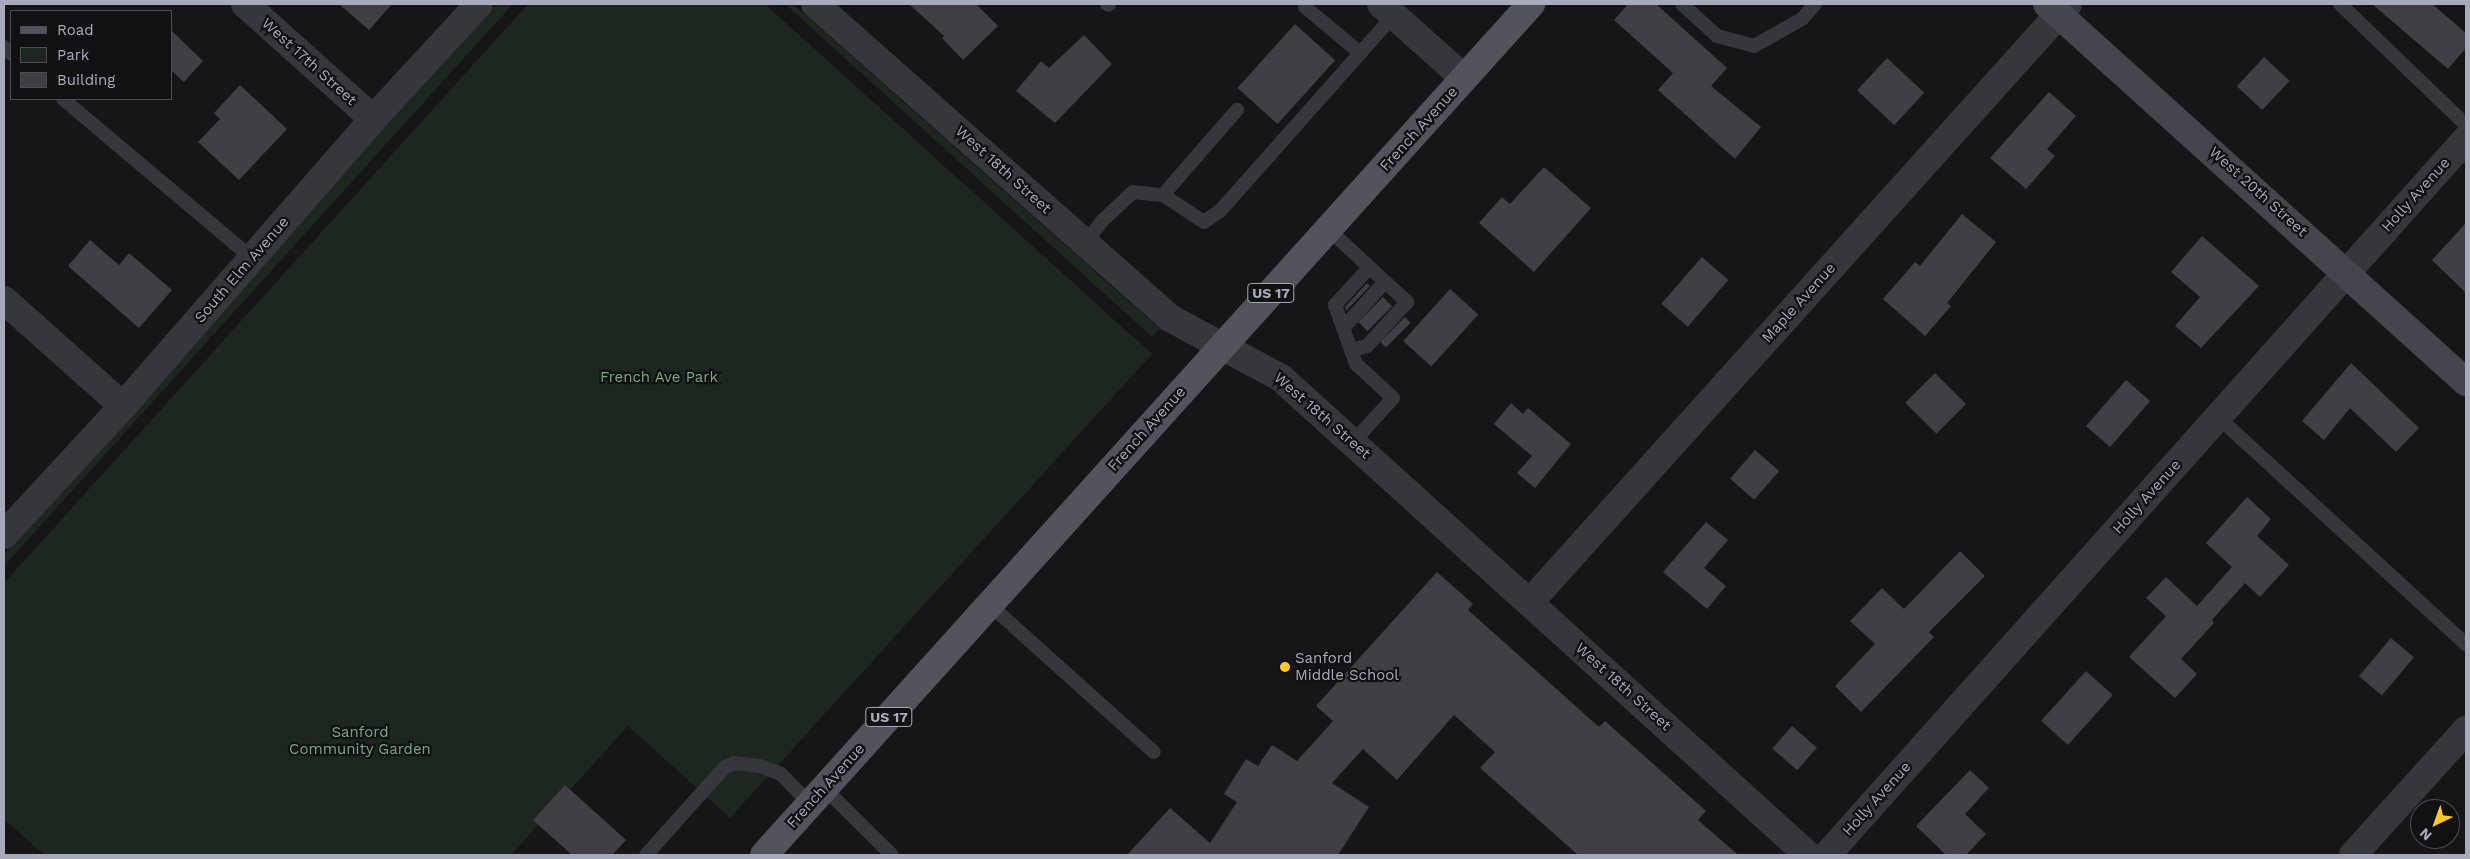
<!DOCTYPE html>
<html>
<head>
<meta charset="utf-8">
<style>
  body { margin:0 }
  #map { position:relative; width:2470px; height:859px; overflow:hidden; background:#161518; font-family:"Work Sans",sans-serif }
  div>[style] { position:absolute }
  .green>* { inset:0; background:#1d261f }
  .building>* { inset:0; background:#403f45; transform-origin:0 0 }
  .lane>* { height:14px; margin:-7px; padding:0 7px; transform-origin:7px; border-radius:7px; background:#36373d }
  .street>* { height:28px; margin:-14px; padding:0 14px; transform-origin:14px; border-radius:14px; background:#36373d }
  .secondary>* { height:28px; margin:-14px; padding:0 14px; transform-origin:14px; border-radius:14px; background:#44454d }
  .primary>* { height:28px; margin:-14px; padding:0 14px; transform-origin:14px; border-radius:14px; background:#52535c }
  .dots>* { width:14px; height:14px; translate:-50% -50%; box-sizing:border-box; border:2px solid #111113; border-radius:50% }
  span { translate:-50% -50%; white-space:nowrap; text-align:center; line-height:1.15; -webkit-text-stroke:4.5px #111113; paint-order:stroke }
  .shield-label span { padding:1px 4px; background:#111113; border:1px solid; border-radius:4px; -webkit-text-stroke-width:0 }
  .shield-label { font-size:14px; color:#a6aab9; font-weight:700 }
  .street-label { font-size:15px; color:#a6aab9 }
  .park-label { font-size:15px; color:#7ba682 }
  .poi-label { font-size:15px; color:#a6aab9 }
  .left { translate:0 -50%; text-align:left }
  .frame { position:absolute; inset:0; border:5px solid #a6aab9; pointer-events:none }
  .legend { position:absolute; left:10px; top:10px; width:162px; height:90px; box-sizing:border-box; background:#111113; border:1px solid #4d4e55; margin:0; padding:6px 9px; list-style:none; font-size:15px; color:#a6aab9 }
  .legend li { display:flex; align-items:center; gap:10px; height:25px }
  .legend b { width:25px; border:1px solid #4d4e55 }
  .north { position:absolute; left:2410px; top:799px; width:50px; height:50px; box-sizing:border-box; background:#111113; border:1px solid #4d4e55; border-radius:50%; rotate:222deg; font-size:14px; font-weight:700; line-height:20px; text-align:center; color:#a6aab9 }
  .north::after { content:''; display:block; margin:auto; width:18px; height:22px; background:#ffca26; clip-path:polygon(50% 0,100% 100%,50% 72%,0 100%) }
</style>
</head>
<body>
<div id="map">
  <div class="green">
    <div style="clip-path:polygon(497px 4px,513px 4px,4px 566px,4px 554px,143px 403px,383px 128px)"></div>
    <div style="clip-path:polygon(528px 4px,765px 4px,1152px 354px,730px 818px,628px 726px,511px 855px,44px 855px,4px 819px,4px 583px)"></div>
    <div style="clip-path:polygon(785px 4px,793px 4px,1160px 329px,1152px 337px)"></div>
  </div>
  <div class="building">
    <div style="clip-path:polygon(339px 4px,392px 4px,369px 30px)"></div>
    <div style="clip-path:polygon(909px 4px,976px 4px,998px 26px,963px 60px,942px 38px,944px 36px)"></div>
    <div style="clip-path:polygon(1628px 4px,1656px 4px,1727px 68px,1711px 86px,1761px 127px,1735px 159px,1658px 90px,1673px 73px,1614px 20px)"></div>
    <div style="clip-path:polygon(2372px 4px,2432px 4px,2466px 33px,2466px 48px,2448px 69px)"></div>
    <div style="left:1295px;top:24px;width:54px;height:86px;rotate:42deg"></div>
    <div style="clip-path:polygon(171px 30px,203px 61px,184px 82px,171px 70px)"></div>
    <div style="clip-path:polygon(1084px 35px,1112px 64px,1055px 123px,1016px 91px,1041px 61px,1049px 68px)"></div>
    <div style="left:2264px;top:57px;width:35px;height:40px;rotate:43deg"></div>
    <div style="left:1887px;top:58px;width:51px;height:44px;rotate:43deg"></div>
    <div style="clip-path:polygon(240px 85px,287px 129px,239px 180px,198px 142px,220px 119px,214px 113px)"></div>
    <div style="clip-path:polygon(2049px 92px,2076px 116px,2047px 149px,2055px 156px,2026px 189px,1990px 158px)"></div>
    <div style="clip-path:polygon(1544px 167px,1591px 208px,1534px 272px,1479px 223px,1502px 197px,1510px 204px)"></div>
    <div style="clip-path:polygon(1962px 214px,1996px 242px,1947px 303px,1951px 306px,1925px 336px,1883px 299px,1915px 262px,1920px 266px)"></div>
    <div style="clip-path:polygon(2466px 223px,2466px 293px,2432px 260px)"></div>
    <div style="clip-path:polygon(2202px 236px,2259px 286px,2201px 348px,2175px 326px,2200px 297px,2171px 272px)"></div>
    <div style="clip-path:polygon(90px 240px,119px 265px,129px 253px,172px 290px,139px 328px,68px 266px)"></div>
    <div style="left:1702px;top:257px;width:35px;height:62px;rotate:41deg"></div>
    <div style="clip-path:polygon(1367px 283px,1370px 286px,1346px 311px,1345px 307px)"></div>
    <div style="left:1450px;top:289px;width:38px;height:70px;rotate:42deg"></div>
    <div style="left:1383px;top:297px;width:13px;height:35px;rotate:45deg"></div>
    <div style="left:1405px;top:317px;width:8px;height:35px;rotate:45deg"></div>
    <div style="clip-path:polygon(2351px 363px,2419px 428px,2396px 452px,2350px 408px,2324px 440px,2302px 421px)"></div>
    <div style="left:1935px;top:373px;width:44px;height:42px;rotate:45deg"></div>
    <div style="left:2126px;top:380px;width:32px;height:61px;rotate:41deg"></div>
    <div style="clip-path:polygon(1511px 403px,1523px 414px,1528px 408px,1571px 444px,1535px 488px,1517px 473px,1532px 456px,1494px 424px)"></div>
    <div style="left:1755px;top:450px;width:32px;height:38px;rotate:41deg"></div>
    <div style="clip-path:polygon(2247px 497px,2271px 519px,2257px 536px,2289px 565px,2260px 597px,2245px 583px,2212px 620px,2214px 623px,2181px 659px,2197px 674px,2175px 698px,2129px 657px,2166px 616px,2146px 598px,2166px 577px,2197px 606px,2232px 567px,2206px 543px)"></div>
    <div style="clip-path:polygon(1706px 522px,1728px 540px,1704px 568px,1726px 586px,1707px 609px,1663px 572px)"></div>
    <div style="clip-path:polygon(1960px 551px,1985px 576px,1929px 632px,1934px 637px,1861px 712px,1835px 686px,1875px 644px,1850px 621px,1882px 588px,1904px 609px)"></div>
    <div style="clip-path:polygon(1437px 572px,1473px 604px,1468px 610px,1599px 727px,1605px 721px,1706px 811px,1698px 820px,1738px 855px,1578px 855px,1480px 768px,1495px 752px,1454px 715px,1397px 780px,1363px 749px,1332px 783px,1369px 807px,1338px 855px,1127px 855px,1170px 808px,1210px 843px,1237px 802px,1224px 794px,1246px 759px,1258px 766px,1272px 745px,1297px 761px,1333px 721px,1316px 706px)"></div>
    <div style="left:2391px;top:638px;width:30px;height:50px;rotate:40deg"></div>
    <div style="left:2086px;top:671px;width:36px;height:67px;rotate:42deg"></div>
    <div style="left:1792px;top:726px;width:33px;height:30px;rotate:41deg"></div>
    <div style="clip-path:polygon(1970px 770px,1989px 788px,1965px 814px,1986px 834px,1966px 855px,1946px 855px,1916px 826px)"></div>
    <div style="clip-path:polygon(565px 785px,626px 840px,612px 855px,572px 855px,533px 820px)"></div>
  </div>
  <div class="lane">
    <div style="left:1107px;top:4px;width:2px;rotate:27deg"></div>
    <div style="left:1682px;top:4px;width:47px;rotate:42.4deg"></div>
    <div style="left:1717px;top:36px;width:38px;rotate:15deg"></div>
    <div style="left:1754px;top:46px;width:55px;rotate:-29.4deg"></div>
    <div style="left:1802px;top:19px;width:20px;rotate:-49deg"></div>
    <div style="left:2340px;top:4px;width:175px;rotate:43.8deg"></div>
    <div style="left:1305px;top:7px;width:72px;rotate:39.9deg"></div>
    <div style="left:4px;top:47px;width:10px;rotate:45deg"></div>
    <div style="left:63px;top:99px;width:247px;rotate:40.1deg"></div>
    <div style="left:1163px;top:195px;width:113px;rotate:-49deg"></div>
    <div style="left:1328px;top:229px;width:108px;rotate:42.7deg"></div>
    <div style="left:1407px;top:302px;width:59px;rotate:132.3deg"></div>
    <div style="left:1367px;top:346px;width:16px;rotate:166deg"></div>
    <div style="left:1085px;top:243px;width:28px;rotate:-52deg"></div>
    <div style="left:1102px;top:221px;width:42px;rotate:-43.1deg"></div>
    <div style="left:1133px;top:192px;width:30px;rotate:6deg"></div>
    <div style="left:1163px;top:195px;width:49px;rotate:33.4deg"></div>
    <div style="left:1204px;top:222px;width:19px;rotate:-35deg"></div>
    <div style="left:1220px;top:211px;width:262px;rotate:-48.4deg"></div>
    <div style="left:1343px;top:328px;width:62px;rotate:-47.6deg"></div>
    <div style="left:2218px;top:417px;width:336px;rotate:42.5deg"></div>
    <div style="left:1353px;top:442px;width:59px;rotate:-47.7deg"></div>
    <div style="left:1393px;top:398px;width:50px;rotate:-137.4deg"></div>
    <div style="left:1356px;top:364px;width:63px;rotate:-109.6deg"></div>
    <div style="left:1335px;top:305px;width:50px;rotate:-47.4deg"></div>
    <div style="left:990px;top:605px;width:220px;rotate:41.9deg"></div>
    <div style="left:824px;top:788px;width:95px;rotate:44.6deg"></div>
    <div style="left:646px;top:855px;width:118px;rotate:-48.1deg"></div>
    <div style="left:725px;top:767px;width:10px;rotate:-24deg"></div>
    <div style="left:734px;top:763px;width:26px;rotate:7deg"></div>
    <div style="left:760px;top:766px;width:22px;rotate:21deg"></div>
    <div style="left:781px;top:774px;width:42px;rotate:46deg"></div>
  </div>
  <div class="street">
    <div style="left:245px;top:4px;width:172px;rotate:41.9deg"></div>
    <div style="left:815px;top:4px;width:474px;rotate:41.5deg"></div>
    <div style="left:1170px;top:318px;width:126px;rotate:28.4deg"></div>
    <div style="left:1281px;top:378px;width:711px;rotate:42.15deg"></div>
    <div style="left:1381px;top:4px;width:111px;rotate:41.7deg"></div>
    <div style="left:4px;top:300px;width:159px;rotate:41.7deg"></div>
    <div style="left:4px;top:535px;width:176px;rotate:-47.3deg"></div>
    <div style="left:123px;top:406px;width:381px;rotate:-48.9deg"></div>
    <div style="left:373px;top:119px;width:156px;rotate:-47.3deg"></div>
    <div style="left:1530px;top:602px;width:804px;rotate:-48.02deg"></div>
    <div style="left:1827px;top:855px;width:960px;rotate:-48.25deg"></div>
    <div style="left:2353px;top:855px;width:169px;rotate:-47.9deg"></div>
  </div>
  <div class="secondary">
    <div style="left:2047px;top:4px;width:564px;rotate:42.06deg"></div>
  </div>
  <div class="primary">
    <div style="left:764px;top:855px;width:1146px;rotate:-47.97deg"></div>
  </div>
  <div class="dots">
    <div style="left:1285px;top:667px;background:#ffca26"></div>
  </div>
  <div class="shield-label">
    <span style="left:1271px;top:293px">US 17</span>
    <span style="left:889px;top:717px">US 17</span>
  </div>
  <div class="street-label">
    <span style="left:309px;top:62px;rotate:42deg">West 17th Street</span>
    <span style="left:1419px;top:129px;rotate:-48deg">French Avenue</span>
    <span style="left:1003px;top:170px;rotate:42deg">West 18th Street</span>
    <span style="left:2258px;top:192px;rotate:42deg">West 20th Street</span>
    <span style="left:2416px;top:195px;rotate:-48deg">Holly Avenue</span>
    <span style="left:242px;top:270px;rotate:-49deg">South Elm Avenue</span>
    <span style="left:1799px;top:303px;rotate:-48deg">Maple Avenue</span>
    <span style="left:1322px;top:416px;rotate:41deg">West 18th Street</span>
    <span style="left:1147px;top:429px;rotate:-48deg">French Avenue</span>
    <span style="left:2147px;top:497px;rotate:-48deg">Holly Avenue</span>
    <span style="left:1623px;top:687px;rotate:42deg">West 18th Street</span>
    <span style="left:826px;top:786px;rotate:-48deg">French Avenue</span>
    <span style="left:1877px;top:799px;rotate:-48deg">Holly Avenue</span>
  </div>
  <div class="park-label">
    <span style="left:659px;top:378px">French Ave Park</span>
    <span style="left:360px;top:741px">Sanford<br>Community Garden</span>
  </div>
  <div class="poi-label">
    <span class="left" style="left:1295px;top:667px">Sanford<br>Middle School</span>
  </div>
  <div class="frame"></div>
  <ul class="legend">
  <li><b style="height:6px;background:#52535c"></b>Road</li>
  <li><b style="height:14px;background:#1d261f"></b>Park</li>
  <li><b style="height:14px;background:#403f45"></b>Building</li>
  </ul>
  <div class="north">N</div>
</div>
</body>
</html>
